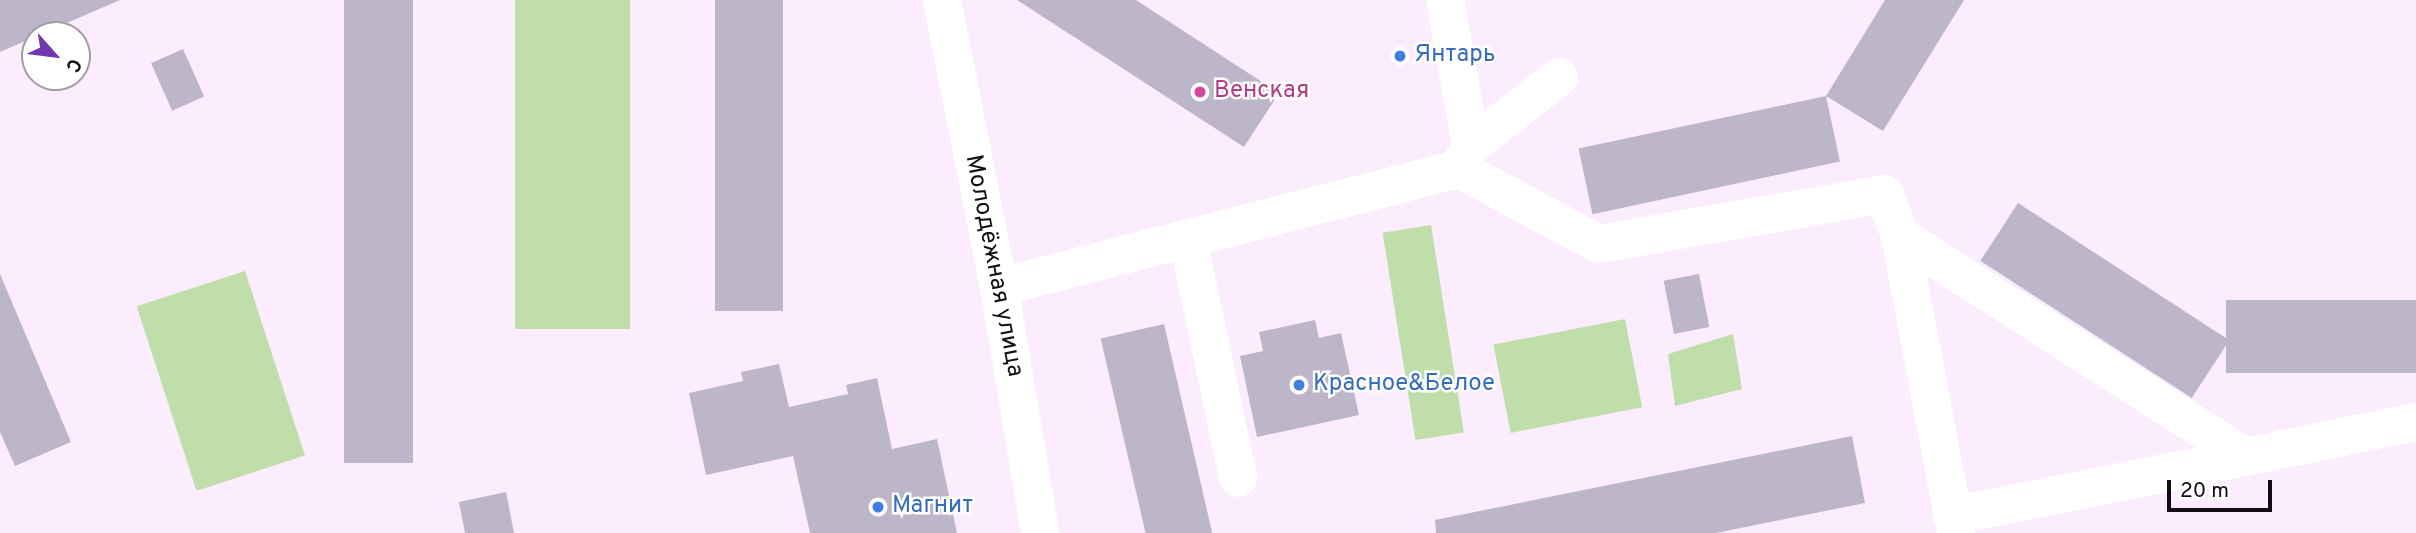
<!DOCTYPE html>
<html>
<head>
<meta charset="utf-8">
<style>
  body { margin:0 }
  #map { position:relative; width:2416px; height:533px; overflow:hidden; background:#fcedfe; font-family:Overpass,sans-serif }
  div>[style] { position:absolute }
  .green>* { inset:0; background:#c0deaa; transform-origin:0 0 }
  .building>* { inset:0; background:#bdb5c9; transform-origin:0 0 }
  .minor>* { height:38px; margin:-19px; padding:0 19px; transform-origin:19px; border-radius:19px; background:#fff }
  .tertiary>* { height:38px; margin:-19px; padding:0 19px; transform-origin:19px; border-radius:19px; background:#fff }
  .dots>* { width:19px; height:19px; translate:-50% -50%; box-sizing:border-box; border:4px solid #fff; border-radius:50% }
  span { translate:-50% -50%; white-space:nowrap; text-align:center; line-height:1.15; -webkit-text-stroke:5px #fff; paint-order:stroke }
  .shop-label { font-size:24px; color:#366cbe }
  .left { translate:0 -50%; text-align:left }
  .hotel-label { font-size:24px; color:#b23c85 }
  .street-label { font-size:24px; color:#120d13 }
  .north { position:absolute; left:21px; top:21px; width:70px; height:70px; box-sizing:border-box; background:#fff; border:2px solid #a09ea1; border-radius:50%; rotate:118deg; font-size:19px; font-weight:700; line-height:28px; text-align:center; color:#120d13 }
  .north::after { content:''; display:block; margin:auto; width:24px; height:32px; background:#7137ad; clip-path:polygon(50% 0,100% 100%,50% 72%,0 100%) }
  .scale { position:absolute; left:2167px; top:480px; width:105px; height:32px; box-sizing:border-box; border:4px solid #120d13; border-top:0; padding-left:9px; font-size:21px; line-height:24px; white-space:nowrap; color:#120d13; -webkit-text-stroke:5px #fff; paint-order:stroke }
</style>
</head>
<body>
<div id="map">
  <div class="green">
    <div style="left:515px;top:0;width:115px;height:329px"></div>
    <div style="left:1431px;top:225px;width:210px;height:49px;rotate:81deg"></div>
    <div style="left:245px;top:271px;width:194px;height:114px;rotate:72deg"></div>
    <div style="left:1625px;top:319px;width:90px;height:134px;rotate:79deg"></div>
    <div style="clip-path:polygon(1733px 334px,1742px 389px,1675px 406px,1668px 354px)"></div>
  </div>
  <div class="building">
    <div style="clip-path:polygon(0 0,120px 0,0 52px)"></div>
    <div style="left:344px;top:0;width:69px;height:463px"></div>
    <div style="left:715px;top:0;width:68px;height:311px"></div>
    <div style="clip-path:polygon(1017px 0,1136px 0,1279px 93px,1244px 147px)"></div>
    <div style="clip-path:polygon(1885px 0,1964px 0,1883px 131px,1826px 96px)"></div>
    <div style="left:183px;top:49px;width:52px;height:35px;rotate:66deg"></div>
    <div style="left:1826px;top:96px;width:67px;height:253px;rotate:78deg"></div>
    <div style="left:2018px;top:203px;width:252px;height:69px;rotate:33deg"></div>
    <div style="clip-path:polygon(0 274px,71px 442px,15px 466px,0 432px)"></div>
    <div style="left:1699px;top:274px;width:54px;height:36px;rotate:79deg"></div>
    <div style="left:2416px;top:300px;width:73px;height:190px;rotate:90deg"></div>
    <div style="clip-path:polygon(1315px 320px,1319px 338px,1341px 333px,1359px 415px,1257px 437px,1240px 356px,1263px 351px,1259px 332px)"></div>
    <div style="left:1164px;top:324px;width:215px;height:65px;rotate:77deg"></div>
    <div style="clip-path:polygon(779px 364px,789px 407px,848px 394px,846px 385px,877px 378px,892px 449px,937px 439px,957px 533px,810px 533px,793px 456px,706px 475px,689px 393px,743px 381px,741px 372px)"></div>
    <div style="clip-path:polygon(1852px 436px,1865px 503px,1716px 533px,1436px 533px,1435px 520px)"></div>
    <div style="clip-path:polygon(506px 492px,514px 533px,465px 533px,459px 502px)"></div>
  </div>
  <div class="minor">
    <div style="left:1445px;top:0;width:148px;rotate:79.9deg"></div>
    <div style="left:1461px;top:164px;width:21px;rotate:-61deg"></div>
    <div style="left:1471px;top:146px;width:112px;rotate:-38.1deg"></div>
    <div style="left:1900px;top:236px;width:410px;rotate:32.6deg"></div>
    <div style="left:2245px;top:457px;width:175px;rotate:-11.6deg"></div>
    <div style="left:1188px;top:240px;width:243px;rotate:78.1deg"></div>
    <div style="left:999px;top:287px;width:475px;rotate:-14.4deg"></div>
    <div style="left:1459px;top:169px;width:159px;rotate:28.2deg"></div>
    <div style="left:1599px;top:244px;width:290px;rotate:-9.9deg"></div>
    <div style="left:1885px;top:194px;width:45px;rotate:70.3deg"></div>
    <div style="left:1900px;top:236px;width:302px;rotate:79.3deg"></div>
    <div style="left:1952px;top:516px;width:299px;rotate:-11.4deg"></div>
  </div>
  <div class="tertiary">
    <div style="left:942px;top:0;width:293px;rotate:78.8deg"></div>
    <div style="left:999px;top:287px;width:249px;rotate:80.5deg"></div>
  </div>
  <div class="dots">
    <div style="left:1400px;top:56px;background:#3f7fe0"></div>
    <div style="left:1200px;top:92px;background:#d1479c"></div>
    <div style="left:1299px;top:385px;background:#3f7fe0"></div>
    <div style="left:878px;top:507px;background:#3f7fe0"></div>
  </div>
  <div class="shop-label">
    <span class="left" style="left:1414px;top:56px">Янтарь</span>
    <span class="left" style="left:1313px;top:385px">Красное&amp;Белое</span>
    <span class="left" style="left:892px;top:507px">Магнит</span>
  </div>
  <div class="hotel-label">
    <span class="left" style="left:1214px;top:92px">Венская</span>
  </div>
  <div class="street-label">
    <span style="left:993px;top:266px;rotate:79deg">Молодёжная улица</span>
  </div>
  <div class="north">С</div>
  <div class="scale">20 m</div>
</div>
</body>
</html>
